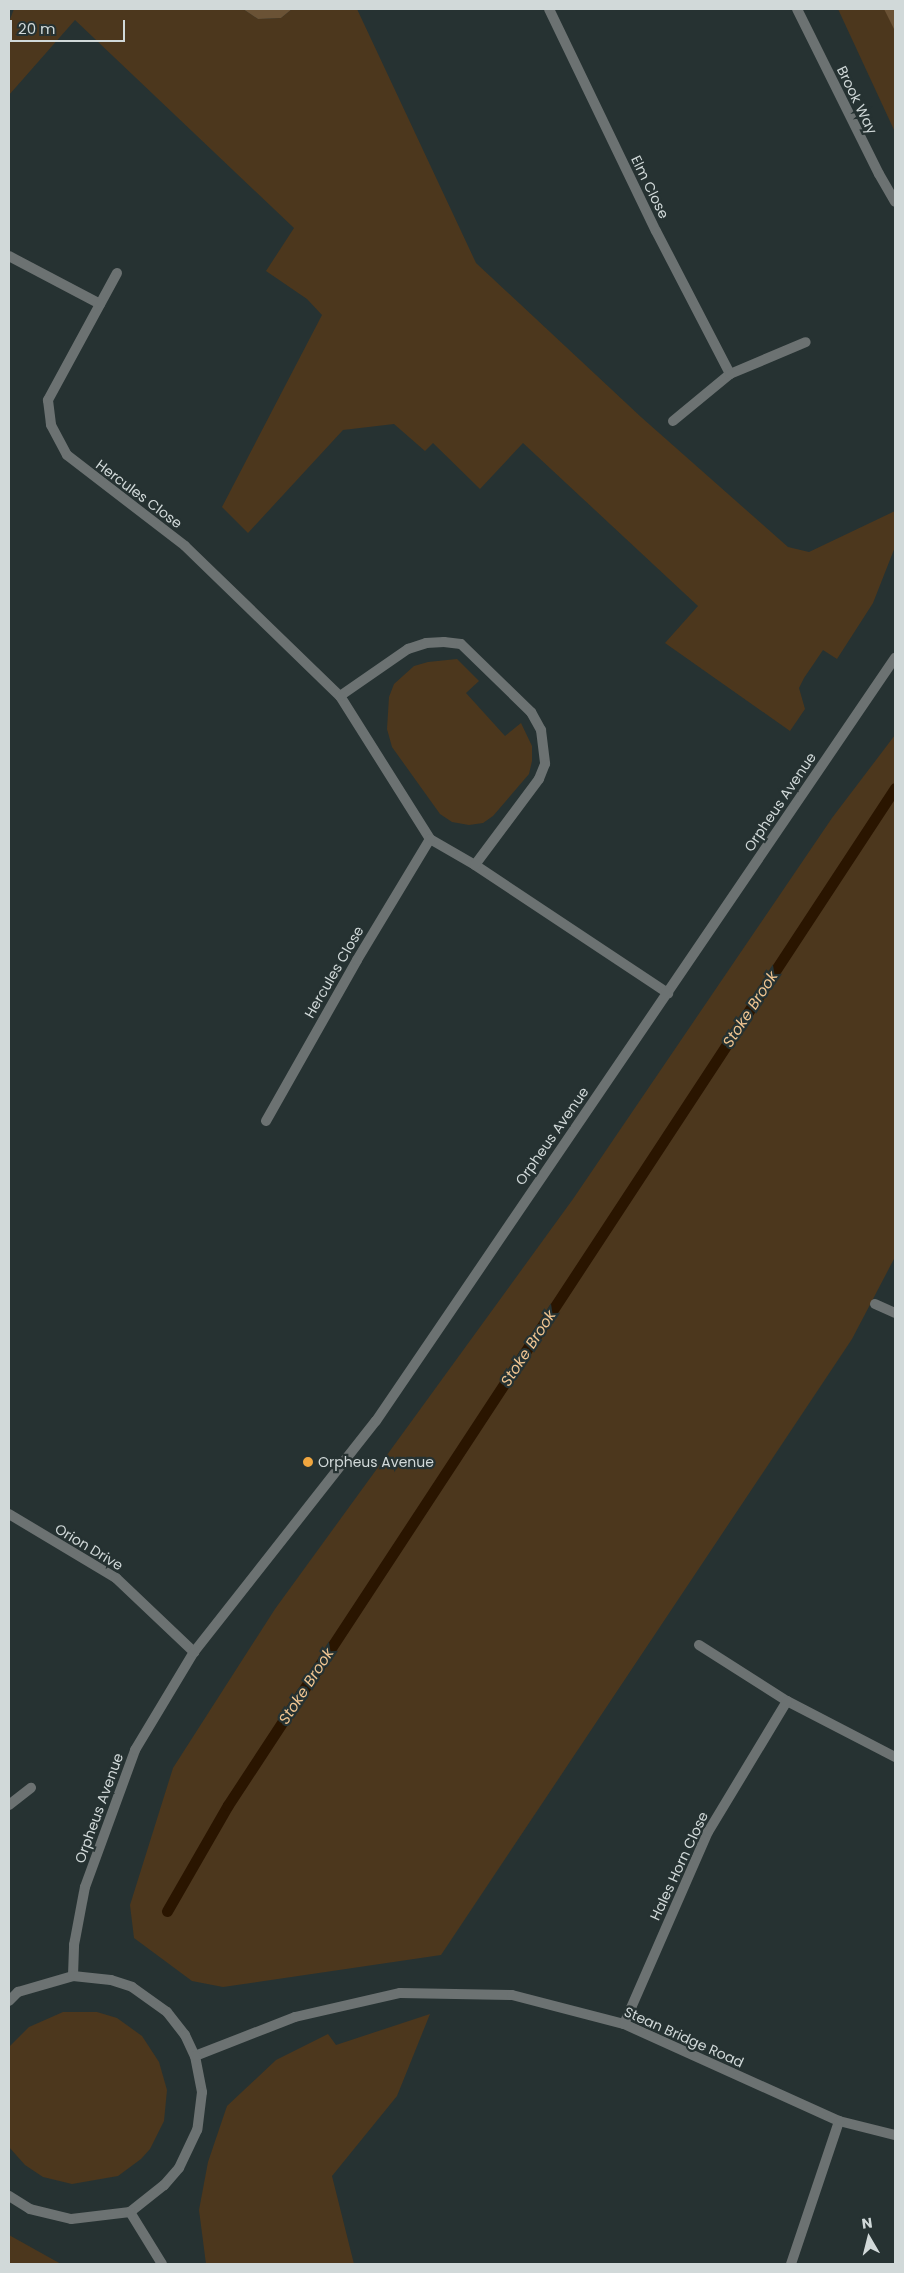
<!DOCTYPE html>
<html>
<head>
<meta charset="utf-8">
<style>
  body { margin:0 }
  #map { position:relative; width:904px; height:2273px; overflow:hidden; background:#263232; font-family:Poppins,sans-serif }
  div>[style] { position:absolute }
  .green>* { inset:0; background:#4c371d }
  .forest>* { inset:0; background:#6a5235 }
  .stream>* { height:11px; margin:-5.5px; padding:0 5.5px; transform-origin:5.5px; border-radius:5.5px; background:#2a1500 }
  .service>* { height:10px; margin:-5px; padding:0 5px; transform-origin:5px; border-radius:5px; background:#6c7272 }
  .minor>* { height:10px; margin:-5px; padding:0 5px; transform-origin:5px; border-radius:5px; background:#6c7272 }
  .tertiary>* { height:10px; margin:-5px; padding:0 5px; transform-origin:5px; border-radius:5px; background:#6c7272 }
  .dots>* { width:14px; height:14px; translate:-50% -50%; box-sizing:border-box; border:2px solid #263232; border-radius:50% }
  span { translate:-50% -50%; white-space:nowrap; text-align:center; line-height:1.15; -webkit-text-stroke:4.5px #263232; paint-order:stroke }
  .street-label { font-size:14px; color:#d1d9d9 }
  .poi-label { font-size:14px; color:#d1d9d9 }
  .left { translate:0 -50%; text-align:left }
  .water-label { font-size:15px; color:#f1c692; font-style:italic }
  .frame { position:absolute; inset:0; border:10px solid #d1d9d9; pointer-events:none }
  .north { position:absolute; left:844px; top:2213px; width:50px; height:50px; -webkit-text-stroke:4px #263232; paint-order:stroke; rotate:352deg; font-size:14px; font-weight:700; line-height:20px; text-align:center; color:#d1d9d9 }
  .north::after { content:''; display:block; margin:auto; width:18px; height:22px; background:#d1d9d9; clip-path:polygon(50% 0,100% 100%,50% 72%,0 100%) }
  .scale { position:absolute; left:10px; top:20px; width:115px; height:22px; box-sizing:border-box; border:2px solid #d1d9d9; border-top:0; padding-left:6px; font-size:15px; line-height:18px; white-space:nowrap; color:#d1d9d9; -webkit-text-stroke:4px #263232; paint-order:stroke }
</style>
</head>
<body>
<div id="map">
  <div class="green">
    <div style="clip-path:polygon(14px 9px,243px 9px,258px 19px,281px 18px,292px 9px,357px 9px,476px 263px,641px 417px,788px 547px,809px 552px,895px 511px,895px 547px,873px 603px,837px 659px,823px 650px,804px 678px,799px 688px,805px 709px,790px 731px,665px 643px,698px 606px,523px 443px,480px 489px,433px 443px,425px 451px,394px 424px,343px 430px,248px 533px,222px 507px,322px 315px,307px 299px,266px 271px,294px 228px,75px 20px,9px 95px,9px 22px)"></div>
    <div style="clip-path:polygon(838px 9px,895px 9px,895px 132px)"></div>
    <div style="clip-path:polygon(457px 659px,479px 681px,466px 693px,505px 736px,521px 723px,532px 746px,532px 761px,529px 774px,493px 816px,483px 823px,469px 825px,452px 822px,440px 814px,392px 747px,387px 729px,389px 697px,394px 684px,414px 666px,428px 662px)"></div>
    <div style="clip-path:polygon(895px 735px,895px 1257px,852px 1339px,441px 1955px,223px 1987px,192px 1981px,134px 1938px,130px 1905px,173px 1768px,275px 1609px,573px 1199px,832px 818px)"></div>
    <div style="clip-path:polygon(63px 2012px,97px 2012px,117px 2018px,142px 2036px,159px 2062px,167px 2090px,164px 2121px,150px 2149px,141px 2159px,118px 2176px,72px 2184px,43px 2177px,25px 2165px,9px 2147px,9px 2047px,29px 2027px)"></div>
    <div style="clip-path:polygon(430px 2014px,397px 2096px,332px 2176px,354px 2264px,206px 2264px,199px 2210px,208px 2162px,227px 2106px,276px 2060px,328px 2034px,336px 2045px)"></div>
    <div style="clip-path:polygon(9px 2235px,61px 2264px,9px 2264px)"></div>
  </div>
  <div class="forest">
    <div style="clip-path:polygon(243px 9px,292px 9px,281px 18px,258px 19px)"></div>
    <div style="clip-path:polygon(884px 9px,895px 9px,895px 31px)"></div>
  </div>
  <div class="stream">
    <div style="left:167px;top:1911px;width:122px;rotate:-60.1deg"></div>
    <div style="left:228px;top:1805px;width:1216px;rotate:-56.74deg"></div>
  </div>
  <div class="service">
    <div style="left:9px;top:256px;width:103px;rotate:27.8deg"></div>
  </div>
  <div class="minor">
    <div style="left:549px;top:9px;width:246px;rotate:64.3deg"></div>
    <div style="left:656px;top:231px;width:161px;rotate:62.6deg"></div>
    <div style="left:117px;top:273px;width:145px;rotate:118.5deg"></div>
    <div style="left:48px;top:400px;width:25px;rotate:83deg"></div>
    <div style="left:51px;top:425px;width:34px;rotate:62deg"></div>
    <div style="left:67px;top:455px;width:149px;rotate:37.6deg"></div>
    <div style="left:185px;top:546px;width:216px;rotate:44.1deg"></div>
    <div style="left:340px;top:696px;width:169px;rotate:57.8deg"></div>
    <div style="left:430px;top:839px;width:52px;rotate:30deg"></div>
    <div style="left:475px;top:865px;width:232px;rotate:33.6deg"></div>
    <div style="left:673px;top:421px;width:74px;rotate:-39.5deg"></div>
    <div style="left:730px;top:374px;width:82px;rotate:-22.8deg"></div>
    <div style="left:340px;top:696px;width:83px;rotate:-34.7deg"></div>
    <div style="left:408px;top:649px;width:19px;rotate:-18deg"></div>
    <div style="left:426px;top:643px;width:18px;rotate:-3deg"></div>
    <div style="left:444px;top:642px;width:17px;rotate:7deg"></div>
    <div style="left:461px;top:644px;width:98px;rotate:44.2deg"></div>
    <div style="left:531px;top:712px;width:21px;rotate:61deg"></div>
    <div style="left:541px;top:730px;width:34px;rotate:83deg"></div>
    <div style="left:545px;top:764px;width:16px;rotate:112deg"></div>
    <div style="left:539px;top:779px;width:107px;rotate:126.7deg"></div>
    <div style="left:266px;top:1121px;width:185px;rotate:-60.5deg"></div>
    <div style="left:357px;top:960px;width:141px;rotate:-58.9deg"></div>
    <div style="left:875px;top:1304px;width:22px;rotate:24deg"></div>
    <div style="left:9px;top:1514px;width:125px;rotate:30.9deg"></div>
    <div style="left:116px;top:1578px;width:108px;rotate:43.5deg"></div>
    <div style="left:699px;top:1645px;width:104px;rotate:32.5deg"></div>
    <div style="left:787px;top:1701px;width:122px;rotate:27.4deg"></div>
    <div style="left:9px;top:1805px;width:28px;rotate:-38deg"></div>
    <div style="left:624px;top:2024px;width:210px;rotate:-66.4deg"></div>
    <div style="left:708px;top:1832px;width:153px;rotate:-58.9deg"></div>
    <div style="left:195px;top:2056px;width:107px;rotate:-21.3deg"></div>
    <div style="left:295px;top:2017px;width:108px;rotate:-12.9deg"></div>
    <div style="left:400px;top:1993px;width:112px;rotate:1deg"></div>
    <div style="left:512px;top:1995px;width:116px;rotate:14.5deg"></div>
    <div style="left:624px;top:2024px;width:236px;rotate:24.3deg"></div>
    <div style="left:839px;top:2121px;width:58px;rotate:14deg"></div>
    <div style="left:791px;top:2264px;width:151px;rotate:-71.4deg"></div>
  </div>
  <div class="tertiary">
    <div style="left:797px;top:9px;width:184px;rotate:63.6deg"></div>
    <div style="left:879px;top:174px;width:32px;rotate:60deg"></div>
    <div style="left:73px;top:1976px;width:31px;rotate:-88deg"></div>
    <div style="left:74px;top:1945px;width:59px;rotate:-79.3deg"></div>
    <div style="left:85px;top:1887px;width:146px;rotate:-69.9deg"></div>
    <div style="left:135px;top:1750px;width:114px;rotate:-59deg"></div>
    <div style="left:194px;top:1652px;width:294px;rotate:-51.8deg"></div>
    <div style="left:376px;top:1421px;width:923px;rotate:-55.78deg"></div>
    <div style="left:9px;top:2001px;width:13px;rotate:-45deg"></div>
    <div style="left:18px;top:1992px;width:57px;rotate:-16.2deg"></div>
    <div style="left:73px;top:1976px;width:38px;rotate:6deg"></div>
    <div style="left:111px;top:1980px;width:22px;rotate:18deg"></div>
    <div style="left:132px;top:1987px;width:43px;rotate:35.5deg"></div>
    <div style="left:167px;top:2012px;width:29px;rotate:52deg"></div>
    <div style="left:185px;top:2035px;width:23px;rotate:65deg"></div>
    <div style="left:195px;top:2056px;width:37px;rotate:79deg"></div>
    <div style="left:202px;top:2092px;width:38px;rotate:97deg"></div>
    <div style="left:197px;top:2130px;width:42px;rotate:115.3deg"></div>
    <div style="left:179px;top:2168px;width:23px;rotate:131deg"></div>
    <div style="left:164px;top:2185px;width:43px;rotate:141.5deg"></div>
    <div style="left:130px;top:2212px;width:59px;rotate:173.2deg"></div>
    <div style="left:71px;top:2219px;width:42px;rotate:-166.3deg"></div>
    <div style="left:30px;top:2209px;width:25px;rotate:-148deg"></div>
    <div style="left:130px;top:2212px;width:61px;rotate:58.4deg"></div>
  </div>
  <div class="dots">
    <div style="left:308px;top:1462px;background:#f0a63f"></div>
  </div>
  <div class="street-label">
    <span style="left:857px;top:100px;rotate:64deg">Brook Way</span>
    <span style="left:650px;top:187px;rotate:64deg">Elm Close</span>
    <span style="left:139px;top:494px;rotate:37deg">Hercules Close</span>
    <span style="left:780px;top:802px;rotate:-56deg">Orpheus Avenue</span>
    <span style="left:334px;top:972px;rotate:-60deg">Hercules Close</span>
    <span style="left:552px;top:1136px;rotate:-55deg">Orpheus Avenue</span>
    <span style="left:89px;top:1547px;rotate:31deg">Orion Drive</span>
    <span style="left:99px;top:1808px;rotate:-70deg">Orpheus Avenue</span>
    <span style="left:679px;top:1866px;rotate:-65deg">Hales Horn Close</span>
    <span style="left:684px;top:2037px;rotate:24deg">Stean Bridge Road</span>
  </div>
  <div class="poi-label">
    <span class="left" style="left:318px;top:1462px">Orpheus Avenue</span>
  </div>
  <div class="water-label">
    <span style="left:750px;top:1009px;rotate:-57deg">Stoke Brook</span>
    <span style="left:528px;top:1348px;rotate:-57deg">Stoke Brook</span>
    <span style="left:306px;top:1686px;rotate:-57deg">Stoke Brook</span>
  </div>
  <div class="frame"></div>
  <div class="north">N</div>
  <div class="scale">20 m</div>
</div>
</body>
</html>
